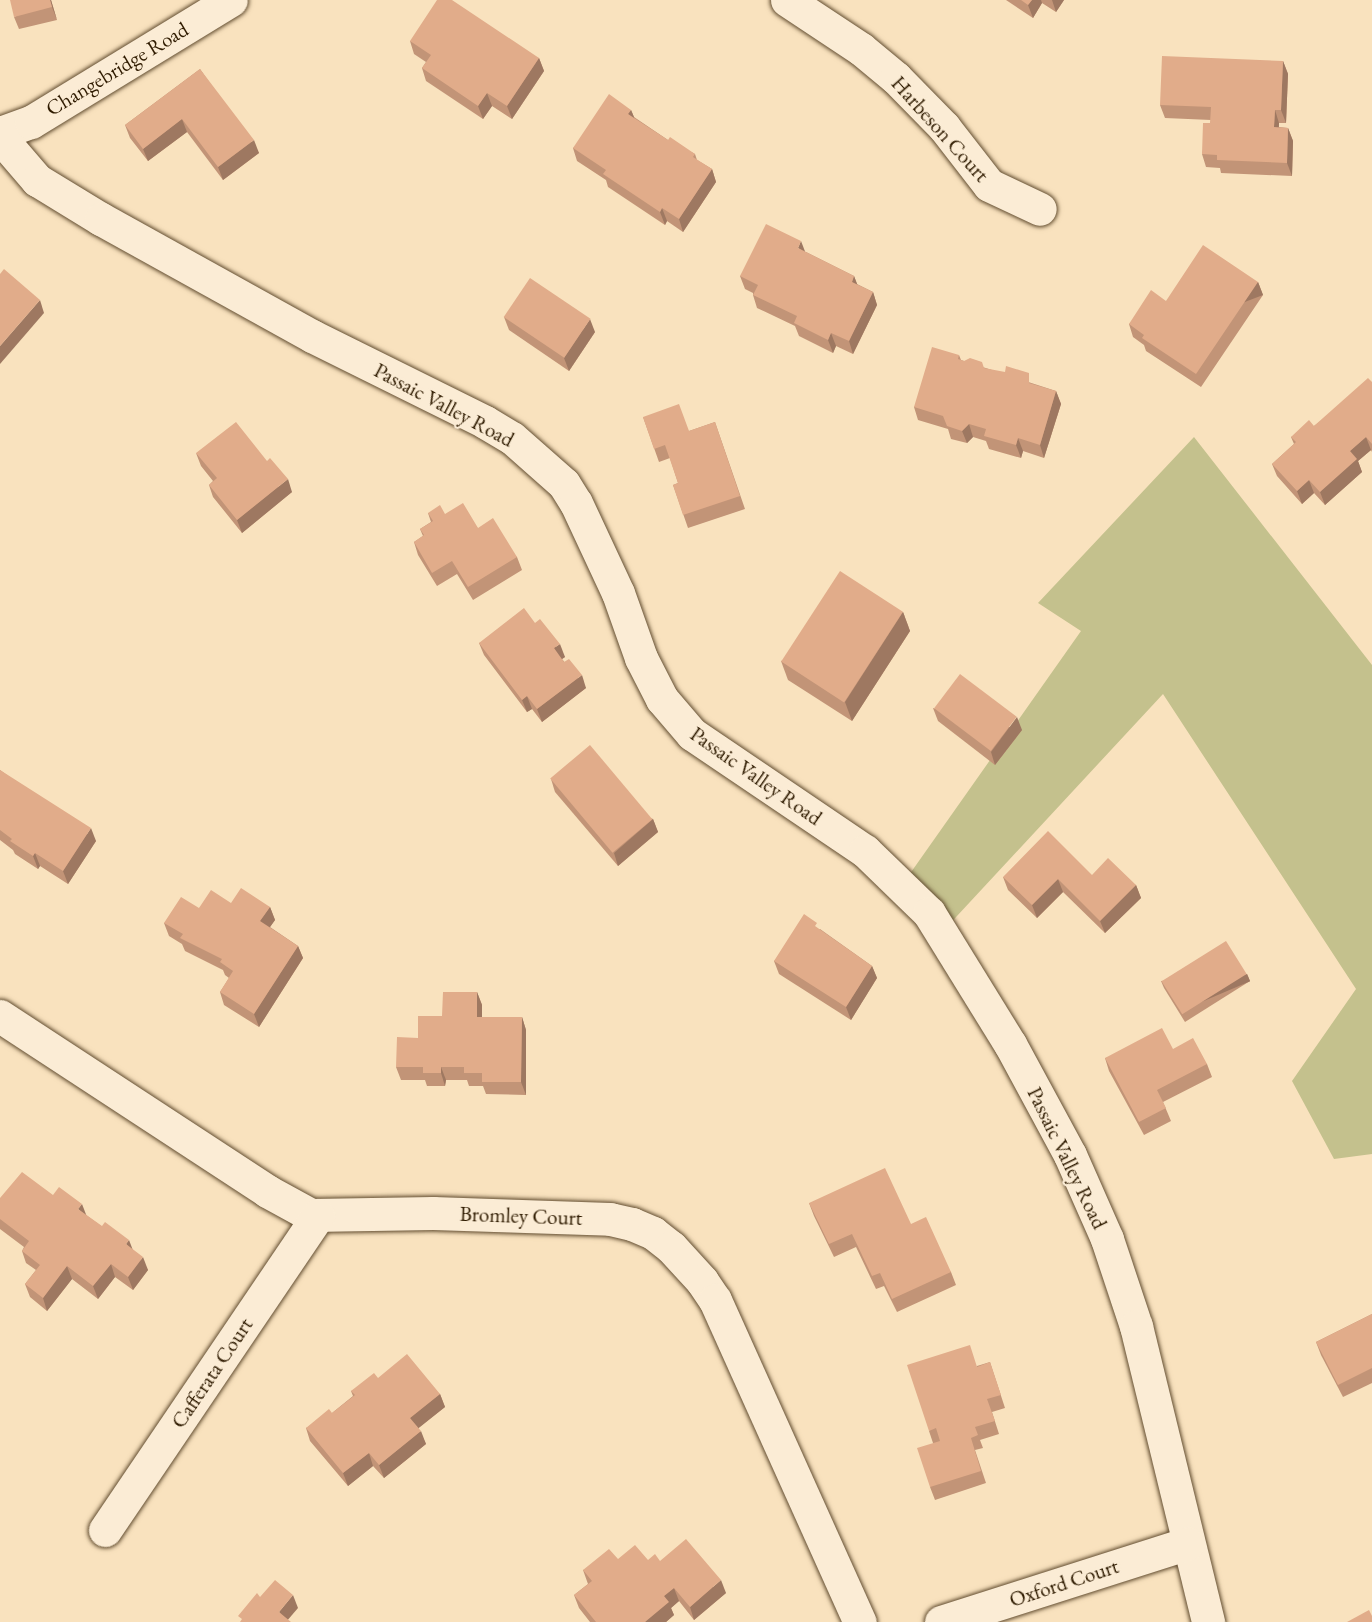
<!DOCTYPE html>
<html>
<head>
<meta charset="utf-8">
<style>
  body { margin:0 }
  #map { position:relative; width:1372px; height:1622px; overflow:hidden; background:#f9e2be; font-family:"EB Garamond",serif }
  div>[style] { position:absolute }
  .green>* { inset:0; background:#c4c18d }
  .roads { filter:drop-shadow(0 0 2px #624d30) drop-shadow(0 0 2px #624d30) }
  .street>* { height:33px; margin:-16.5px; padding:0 16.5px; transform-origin:16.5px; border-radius:16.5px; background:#fbecd5 }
  .secondary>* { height:33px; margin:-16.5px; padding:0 16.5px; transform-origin:16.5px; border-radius:16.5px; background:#fbecd5 }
  .wall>* { inset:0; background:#c29477 }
  .shaded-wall>* { inset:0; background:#9e7861; transform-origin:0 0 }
  .building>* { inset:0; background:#e1ac8a; transform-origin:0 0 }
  span { translate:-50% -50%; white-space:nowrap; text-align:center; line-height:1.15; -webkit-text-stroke:4.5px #fbecd5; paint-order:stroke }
  .street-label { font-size:21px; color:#2f1b00 }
</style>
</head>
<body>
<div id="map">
  <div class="green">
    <div style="clip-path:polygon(1194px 437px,1372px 665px,1372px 1154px,1334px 1159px,1292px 1081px,1356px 989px,1163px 694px,944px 930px,902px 885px,1081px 631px,1038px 603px)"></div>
  </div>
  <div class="roads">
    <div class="street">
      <div style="left:787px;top:0;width:89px;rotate:33.5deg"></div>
      <div style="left:861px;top:49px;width:45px;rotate:39.6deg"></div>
      <div style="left:896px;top:78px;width:69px;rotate:45.6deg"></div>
      <div style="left:944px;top:127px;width:73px;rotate:52.2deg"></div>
      <div style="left:989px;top:185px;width:56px;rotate:25.2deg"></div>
      <div style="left:0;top:137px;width:57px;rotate:49.3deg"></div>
      <div style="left:37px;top:180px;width:75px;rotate:31.4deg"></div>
      <div style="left:101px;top:219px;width:241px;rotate:29deg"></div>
      <div style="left:312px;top:336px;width:193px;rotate:26.4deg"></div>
      <div style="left:485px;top:422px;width:31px;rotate:31deg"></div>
      <div style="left:512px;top:438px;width:69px;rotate:41.5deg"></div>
      <div style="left:564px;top:484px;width:22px;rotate:58deg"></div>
      <div style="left:576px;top:503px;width:99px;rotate:65deg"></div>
      <div style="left:618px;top:593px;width:69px;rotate:70.5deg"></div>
      <div style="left:641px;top:658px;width:46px;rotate:62.9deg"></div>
      <div style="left:662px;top:699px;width:46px;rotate:49.4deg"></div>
      <div style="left:692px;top:734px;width:209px;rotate:34.1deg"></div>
      <div style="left:865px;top:851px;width:89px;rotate:44.1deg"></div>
      <div style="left:929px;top:913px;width:154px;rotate:58.3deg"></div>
      <div style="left:1010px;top:1044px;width:126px;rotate:61.6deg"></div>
      <div style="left:1070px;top:1155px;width:92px;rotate:66.2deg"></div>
      <div style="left:1107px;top:1239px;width:92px;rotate:71.6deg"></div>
      <div style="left:1136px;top:1326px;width:305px;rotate:76.3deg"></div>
      <div style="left:0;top:1016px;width:319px;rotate:33.2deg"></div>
      <div style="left:267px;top:1191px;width:50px;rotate:28.6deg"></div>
      <div style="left:311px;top:1215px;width:122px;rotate:-0.9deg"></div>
      <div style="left:433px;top:1213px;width:177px;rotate:1.9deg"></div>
      <div style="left:610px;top:1219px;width:23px;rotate:13deg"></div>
      <div style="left:632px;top:1224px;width:23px;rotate:23deg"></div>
      <div style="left:653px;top:1233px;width:23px;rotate:38deg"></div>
      <div style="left:671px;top:1247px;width:46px;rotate:47.6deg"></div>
      <div style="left:702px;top:1281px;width:23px;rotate:56deg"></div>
      <div style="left:715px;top:1300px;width:353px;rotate:65.8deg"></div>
      <div style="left:105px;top:1530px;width:380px;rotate:-55.9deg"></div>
      <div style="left:941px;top:1622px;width:259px;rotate:-17.7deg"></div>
    </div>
    <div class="secondary">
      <div style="left:0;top:133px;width:33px;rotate:-20deg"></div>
      <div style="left:31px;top:122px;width:234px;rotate:-31.4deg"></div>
    </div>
  </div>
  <div class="wall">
    <div style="clip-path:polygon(51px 0,57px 20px,19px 29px,14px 17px)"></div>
    <div style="clip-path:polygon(1006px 0,1064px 0,1056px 12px,1042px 3px,1033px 18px)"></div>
    <div style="clip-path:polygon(410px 41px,539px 58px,544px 71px,512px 119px,492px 106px,483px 119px,426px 81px,422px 68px,426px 62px,414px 54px)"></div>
    <div style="clip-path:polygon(1283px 61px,1288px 74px,1286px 123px,1279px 123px,1279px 127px,1288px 128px,1293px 141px,1292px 176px,1221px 173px,1220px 168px,1206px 167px,1202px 154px,1211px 120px,1165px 118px,1160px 105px)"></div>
    <div style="clip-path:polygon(200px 69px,259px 153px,223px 180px,187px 132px,148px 161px,130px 138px,125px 125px)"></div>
    <div style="clip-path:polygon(631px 110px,634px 117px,668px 140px,695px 154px,697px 160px,712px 169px,716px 182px,683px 232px,667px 221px,665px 225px,608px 187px,606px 180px,577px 161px,573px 148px)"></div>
    <div style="clip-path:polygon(806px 252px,854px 276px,857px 284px,873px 292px,877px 305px,853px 354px,836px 346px,833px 353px,799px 336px,795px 326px,757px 308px,753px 295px,753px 293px,745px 289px,740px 276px)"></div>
    <div style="clip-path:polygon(1258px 282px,1263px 295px,1201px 387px,1146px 351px,1144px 345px,1133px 337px,1129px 324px,1166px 301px)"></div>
    <div style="clip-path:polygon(504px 317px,595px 332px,569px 371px,509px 330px)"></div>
    <div style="clip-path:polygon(959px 355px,961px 360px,1056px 391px,1061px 404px,1044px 458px,1023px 451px,1021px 458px,989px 449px,986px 441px,973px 437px,967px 443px,951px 439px,948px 429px,918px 420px,914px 407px)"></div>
    <div style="clip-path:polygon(1372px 382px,1372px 452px,1371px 450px,1358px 461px,1362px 472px,1325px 505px,1314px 493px,1302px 504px,1277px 476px,1272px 464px,1294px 444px,1291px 437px,1314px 426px)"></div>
    <div style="clip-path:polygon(643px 417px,689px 431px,715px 422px,745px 509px,688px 528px,673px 485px,678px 483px,670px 458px,659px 462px)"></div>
    <div style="clip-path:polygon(196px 453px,292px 492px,242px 533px,213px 497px,209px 485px,213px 481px,201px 466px)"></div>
    <div style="clip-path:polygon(428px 513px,445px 514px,478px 528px,517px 557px,522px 570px,473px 600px,457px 574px,437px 586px,418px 555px,414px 542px,423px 536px,420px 529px,431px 522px)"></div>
    <div style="clip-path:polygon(903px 612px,910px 631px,852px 721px,788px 680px,781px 661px)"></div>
    <div style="clip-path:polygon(535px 623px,565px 657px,562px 659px,586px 688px,542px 722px,532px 709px,527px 712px,484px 655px,479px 643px)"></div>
    <div style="clip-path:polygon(933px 708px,1022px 730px,995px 765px,938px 721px)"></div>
    <div style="clip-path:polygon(0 770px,96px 841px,68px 884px,40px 866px,38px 869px,15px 854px,13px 850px,0 840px)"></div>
    <div style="clip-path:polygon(551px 779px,653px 819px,658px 832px,618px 866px,555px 792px)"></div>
    <div style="clip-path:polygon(1092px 875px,1136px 885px,1141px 898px,1105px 933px,1063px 892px,1037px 918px,1008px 890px,1003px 877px)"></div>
    <div style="clip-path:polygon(231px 903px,270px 907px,275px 920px,270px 927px,298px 946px,303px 958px,259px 1027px,224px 1005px,220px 992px,229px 978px,225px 975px,223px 970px,185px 951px,182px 944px,169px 936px,164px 923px,199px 908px)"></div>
    <div style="clip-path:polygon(820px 929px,872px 966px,877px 978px,851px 1020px,779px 974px,774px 961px)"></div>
    <div style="clip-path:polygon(1247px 974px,1250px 981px,1185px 1022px,1164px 988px,1161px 981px)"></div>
    <div style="clip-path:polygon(477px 992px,482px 1005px,482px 1017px,522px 1017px,526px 1030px,526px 1095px,486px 1094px,483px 1086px,469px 1086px,467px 1080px,446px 1080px,445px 1086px,427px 1086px,425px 1080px,401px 1080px,396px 1067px,442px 1016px)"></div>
    <div style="clip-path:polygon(1173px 1049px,1207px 1064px,1212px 1077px,1163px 1102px,1171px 1121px,1144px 1135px,1109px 1071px,1105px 1058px)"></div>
    <div style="clip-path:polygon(53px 1195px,86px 1215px,132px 1249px,148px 1270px,133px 1290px,115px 1277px,98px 1299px,72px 1279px,47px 1311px,30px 1297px,25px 1284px,36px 1270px,26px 1263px,22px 1251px,24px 1247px,0 1229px,0 1198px)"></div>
    <div style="clip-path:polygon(809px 1203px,911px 1224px,951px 1272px,956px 1285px,897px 1312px,884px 1286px,876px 1289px,856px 1247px,834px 1257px,814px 1216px)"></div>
    <div style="clip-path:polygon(1372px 1314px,1372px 1383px,1343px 1397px,1321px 1355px,1316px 1342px)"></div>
    <div style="clip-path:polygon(990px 1362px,1005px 1408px,992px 1412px,999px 1434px,980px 1440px,983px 1448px,975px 1450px,986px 1483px,935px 1500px,930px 1487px,933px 1443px,929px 1431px,977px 1366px)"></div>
    <div style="clip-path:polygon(378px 1378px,440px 1394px,445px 1407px,418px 1428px,426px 1444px,384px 1478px,373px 1466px,348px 1486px,310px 1441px,306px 1428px,332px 1413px,353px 1396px,351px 1391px)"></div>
    <div style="clip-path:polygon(618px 1559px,660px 1561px,726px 1593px,694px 1620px,679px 1601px,671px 1608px,674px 1615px,666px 1622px,590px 1622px,579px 1608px,574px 1595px,588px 1584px,583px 1570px)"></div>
  </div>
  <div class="shaded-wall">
    <div style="clip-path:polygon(50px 0,51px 0,57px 20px,52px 7px)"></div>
    <div style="clip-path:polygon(1032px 0,1041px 0,1042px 3px,1033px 18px,1028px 5px)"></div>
    <div style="clip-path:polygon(1052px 0,1064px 0,1056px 12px)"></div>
    <div style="clip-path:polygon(539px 58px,544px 71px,512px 119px,507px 106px)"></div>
    <div style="clip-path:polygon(1283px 61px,1288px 74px,1286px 123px,1281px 110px)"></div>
    <div style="clip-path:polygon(487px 93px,492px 106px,483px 119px,478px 106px)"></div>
    <div style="clip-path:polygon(631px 110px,636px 122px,628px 114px)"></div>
    <div style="clip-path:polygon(1275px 110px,1279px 123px,1278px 140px,1274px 127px)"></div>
    <div style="clip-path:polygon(182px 119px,187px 132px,148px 161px,143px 149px)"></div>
    <div style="clip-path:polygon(1288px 128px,1293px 141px,1292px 176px,1287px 163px)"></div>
    <div style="clip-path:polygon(254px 140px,259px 153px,223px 180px,218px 167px)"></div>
    <div style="clip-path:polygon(712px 169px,716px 182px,683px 232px,679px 219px)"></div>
    <div style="clip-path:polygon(662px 208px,667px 221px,665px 225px,660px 212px)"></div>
    <div style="clip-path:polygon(801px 241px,806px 254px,798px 248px)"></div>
    <div style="clip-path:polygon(854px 276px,859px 289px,852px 282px)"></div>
    <div style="left:1258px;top:282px;width:14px;height:111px;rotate:69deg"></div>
    <div style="clip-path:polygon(873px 292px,877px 305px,853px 354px,849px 341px)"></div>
    <div style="clip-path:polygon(40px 300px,44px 313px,0 364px,0 346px)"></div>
    <div style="clip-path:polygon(590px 319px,595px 332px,569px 371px,564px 358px)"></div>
    <div style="clip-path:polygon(831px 333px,836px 346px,833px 353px,828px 340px)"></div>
    <div style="clip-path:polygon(1056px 391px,1061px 404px,1044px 458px,1040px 445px)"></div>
    <div style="clip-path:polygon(969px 424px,973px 437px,967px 443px,962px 431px)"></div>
    <div style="clip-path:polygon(1366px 437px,1371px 450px,1358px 461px,1362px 472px,1325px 505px,1320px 492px,1350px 451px)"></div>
    <div style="clip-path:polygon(1018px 438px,1023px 451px,1021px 458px,1016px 445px)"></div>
    <div style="clip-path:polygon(288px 479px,292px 492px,242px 533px,237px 520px)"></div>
    <div style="clip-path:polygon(1309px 480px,1314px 493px,1302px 504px,1297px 491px)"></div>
    <div style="clip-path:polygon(903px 612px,910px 631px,852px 721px,845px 702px)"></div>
    <div style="clip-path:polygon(560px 644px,565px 657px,559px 661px,554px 648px)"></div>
    <div style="clip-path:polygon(582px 675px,586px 688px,542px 722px,537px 709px)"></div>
    <div style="clip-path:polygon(527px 696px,532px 709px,527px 712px,522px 700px)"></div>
    <div style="clip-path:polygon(1017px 717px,1022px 730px,995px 765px,991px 752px)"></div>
    <div style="clip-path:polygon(653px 819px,658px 832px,618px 866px,614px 853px)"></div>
    <div style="clip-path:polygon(91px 828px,96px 841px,68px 884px,63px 871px)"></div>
    <div style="clip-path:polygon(35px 853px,40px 866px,38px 869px,33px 856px)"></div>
    <div style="clip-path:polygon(1058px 879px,1063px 892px,1037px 918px,1032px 905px)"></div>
    <div style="clip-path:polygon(1136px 885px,1141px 898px,1105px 933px,1100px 921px)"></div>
    <div style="clip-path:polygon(270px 907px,275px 920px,265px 934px,260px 921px)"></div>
    <div style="clip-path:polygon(298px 946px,303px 958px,259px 1027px,254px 1014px)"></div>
    <div style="clip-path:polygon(872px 966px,877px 978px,851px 1020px,846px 1007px)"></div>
    <div style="left:1247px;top:974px;width:8px;height:76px;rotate:67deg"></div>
    <div style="clip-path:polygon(477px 992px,482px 1005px,482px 1030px,477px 1017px)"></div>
    <div style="clip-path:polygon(522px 1017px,526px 1030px,526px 1095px,521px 1082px)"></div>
    <div style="clip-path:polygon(441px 1067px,446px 1080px,445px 1086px,441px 1073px)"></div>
    <div style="clip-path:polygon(82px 1204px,87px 1217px,78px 1209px)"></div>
    <div style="clip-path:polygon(129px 1240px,134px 1253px,126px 1244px)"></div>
    <div style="clip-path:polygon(143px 1257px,148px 1270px,133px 1290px,128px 1277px)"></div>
    <div style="clip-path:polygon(111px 1264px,115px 1277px,98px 1299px,93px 1286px)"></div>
    <div style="clip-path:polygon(67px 1266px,72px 1279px,47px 1311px,43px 1298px)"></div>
    <div style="clip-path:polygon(440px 1394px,445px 1407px,415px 1431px,410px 1418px)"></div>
    <div style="clip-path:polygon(421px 1431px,426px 1444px,384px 1478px,379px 1465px)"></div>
    <div style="clip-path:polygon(369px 1453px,373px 1466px,348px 1486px,343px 1473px)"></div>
    <div style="clip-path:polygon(721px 1580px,726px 1593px,694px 1620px,690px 1607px)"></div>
    <div style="clip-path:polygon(674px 1588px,679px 1601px,671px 1608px,674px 1615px,666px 1622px,645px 1622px,664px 1596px)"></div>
    <div style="clip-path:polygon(293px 1595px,298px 1608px,286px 1622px,279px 1612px)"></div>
  </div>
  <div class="building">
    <div style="clip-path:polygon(10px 0,50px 0,52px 7px,14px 17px)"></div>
    <div style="clip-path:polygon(437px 0,452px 0,539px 58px,507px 106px,487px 93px,478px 106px,422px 68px,431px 55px,410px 41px)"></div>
    <div style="clip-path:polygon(1021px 0,1032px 0,1028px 5px)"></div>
    <div style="clip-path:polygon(1162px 56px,1283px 61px,1281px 110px,1275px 110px,1274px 127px,1288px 128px,1287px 163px,1217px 160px,1217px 155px,1202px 154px,1203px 123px,1210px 123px,1211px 107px,1160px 105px)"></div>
    <div style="clip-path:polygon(200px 69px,254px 140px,218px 167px,182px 119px,143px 149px,125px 125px)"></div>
    <div style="clip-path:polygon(609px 94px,631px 110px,628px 114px,668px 140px,670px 137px,695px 154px,693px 157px,712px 169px,679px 219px,662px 208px,660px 212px,603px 174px,606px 170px,573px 148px)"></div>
    <div style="clip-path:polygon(766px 224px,801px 241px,798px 248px,854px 276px,852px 282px,873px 292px,849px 341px,831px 333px,828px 340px,794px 323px,797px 316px,753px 295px,758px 285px,740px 276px)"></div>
    <div style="clip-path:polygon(1203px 245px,1258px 282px,1196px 374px,1142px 338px,1144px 335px,1129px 324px,1151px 290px,1166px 301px)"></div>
    <div style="clip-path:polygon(4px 269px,40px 300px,0 346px,0 274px)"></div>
    <div style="left:530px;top:278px;width:73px;height:47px;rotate:34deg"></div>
    <div style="clip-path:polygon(932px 347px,959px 355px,958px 359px,964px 361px,970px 358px,982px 362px,984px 368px,1005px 372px,1006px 366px,1029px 373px,1029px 383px,1056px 391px,1040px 445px,1018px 438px,1016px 445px,984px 436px,986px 429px,969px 424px,962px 431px,947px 426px,943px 416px,914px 407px)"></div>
    <div style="clip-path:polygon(1368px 378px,1372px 382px,1372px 444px,1366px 437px,1350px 451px,1357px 459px,1320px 492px,1309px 480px,1297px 491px,1272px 464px,1296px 442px,1291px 437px,1309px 420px,1314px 426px)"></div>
    <div style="clip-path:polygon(679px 404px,689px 431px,715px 422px,740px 496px,683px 515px,673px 485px,678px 483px,665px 445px,654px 449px,643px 417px)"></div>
    <div style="clip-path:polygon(236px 422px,267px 461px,270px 458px,288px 479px,237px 520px,209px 485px,217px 478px,196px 453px)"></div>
    <div style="clip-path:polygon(463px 503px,478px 528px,493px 518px,517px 557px,468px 587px,452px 561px,432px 573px,414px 542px,424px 535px,420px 529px,433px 521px,428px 513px,440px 505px,445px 514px)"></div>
    <div style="left:840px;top:571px;width:75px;height:108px;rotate:33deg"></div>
    <div style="clip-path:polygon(524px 608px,535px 623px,540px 619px,560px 644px,554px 648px,564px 662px,569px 659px,582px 675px,537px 709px,527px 696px,522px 700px,479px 643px)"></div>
    <div style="left:960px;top:674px;width:71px;height:43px;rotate:37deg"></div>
    <div style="left:590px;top:745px;width:97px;height:52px;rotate:50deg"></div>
    <div style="clip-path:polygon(0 770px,91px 828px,63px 871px,35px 853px,33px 856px,10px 841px,12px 839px,0 830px)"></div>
    <div style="clip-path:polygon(1048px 831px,1092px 875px,1108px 858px,1136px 885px,1100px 921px,1058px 879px,1032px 905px,1003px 877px)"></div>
    <div style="clip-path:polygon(241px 888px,270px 907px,260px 921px,298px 946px,254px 1014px,220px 992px,233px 971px,220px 962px,222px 959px,180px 938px,183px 934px,164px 923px,181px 897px,199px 908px,211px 890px,231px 903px)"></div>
    <div style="clip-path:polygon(804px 914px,817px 923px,815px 926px,872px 966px,846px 1007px,774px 961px)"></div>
    <div style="left:1226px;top:941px;width:39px;height:76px;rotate:58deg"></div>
    <div style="clip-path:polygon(443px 992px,477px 992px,477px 1017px,522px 1017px,521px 1082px,482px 1082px,482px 1073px,464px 1073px,464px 1067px,441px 1067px,441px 1073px,423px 1073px,423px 1067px,396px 1067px,397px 1037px,418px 1038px,418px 1016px,442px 1016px)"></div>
    <div style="clip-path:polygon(1162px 1028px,1173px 1049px,1193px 1038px,1207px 1064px,1157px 1090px,1166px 1108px,1139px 1122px,1105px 1058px)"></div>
    <div style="clip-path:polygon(885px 1168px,911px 1224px,926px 1217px,951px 1272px,892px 1299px,880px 1273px,872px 1276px,852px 1234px,829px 1244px,809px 1203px)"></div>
    <div style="clip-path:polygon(22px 1172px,53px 1195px,59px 1187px,82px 1204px,78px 1209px,102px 1226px,105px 1222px,129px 1240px,126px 1244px,143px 1257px,128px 1277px,111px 1264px,93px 1286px,67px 1266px,43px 1298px,25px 1284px,40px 1265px,22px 1251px,29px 1241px,0 1219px,0 1198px)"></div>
    <div style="clip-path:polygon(1372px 1314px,1372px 1368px,1338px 1385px,1316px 1342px)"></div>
    <div style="clip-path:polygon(970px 1345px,977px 1367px,990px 1362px,1001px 1395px,987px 1399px,995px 1421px,975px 1427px,978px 1435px,971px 1438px,981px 1471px,930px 1487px,917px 1448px,940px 1441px,936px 1428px,929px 1431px,907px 1365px)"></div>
    <div style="clip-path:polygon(407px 1354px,440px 1394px,410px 1418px,421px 1431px,379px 1465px,369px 1453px,343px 1473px,306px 1428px,329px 1409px,332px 1413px,355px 1395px,351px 1391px,374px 1373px,378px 1378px)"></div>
    <div style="clip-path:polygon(686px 1539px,721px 1580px,690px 1607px,674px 1588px,664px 1596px,669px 1602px,645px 1622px,596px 1622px,574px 1595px,592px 1581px,583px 1570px,609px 1549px,618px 1559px,635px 1545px,648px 1560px,655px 1554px,660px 1561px)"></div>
    <div style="clip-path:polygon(275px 1580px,293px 1595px,279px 1612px,291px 1622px,240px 1622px,242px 1619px,238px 1616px,257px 1593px,260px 1597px)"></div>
    <div style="clip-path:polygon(1369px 1610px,1372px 1616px,1372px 1622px,1347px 1622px)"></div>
  </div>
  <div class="street-label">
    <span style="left:117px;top:69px;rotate:-31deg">Changebridge Road</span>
    <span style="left:940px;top:129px;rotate:48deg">Harbeson Court</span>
    <span style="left:444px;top:405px;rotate:28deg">Passaic Valley Road</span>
    <span style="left:756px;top:776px;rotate:35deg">Passaic Valley Road</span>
    <span style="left:1067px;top:1158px;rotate:64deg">Passaic Valley Road</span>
    <span style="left:521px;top:1216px;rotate:2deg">Bromley Court</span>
    <span style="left:212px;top:1373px;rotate:-56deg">Cafferata Court</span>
    <span style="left:1064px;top:1583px;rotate:-18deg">Oxford Court</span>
  </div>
</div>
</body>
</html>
